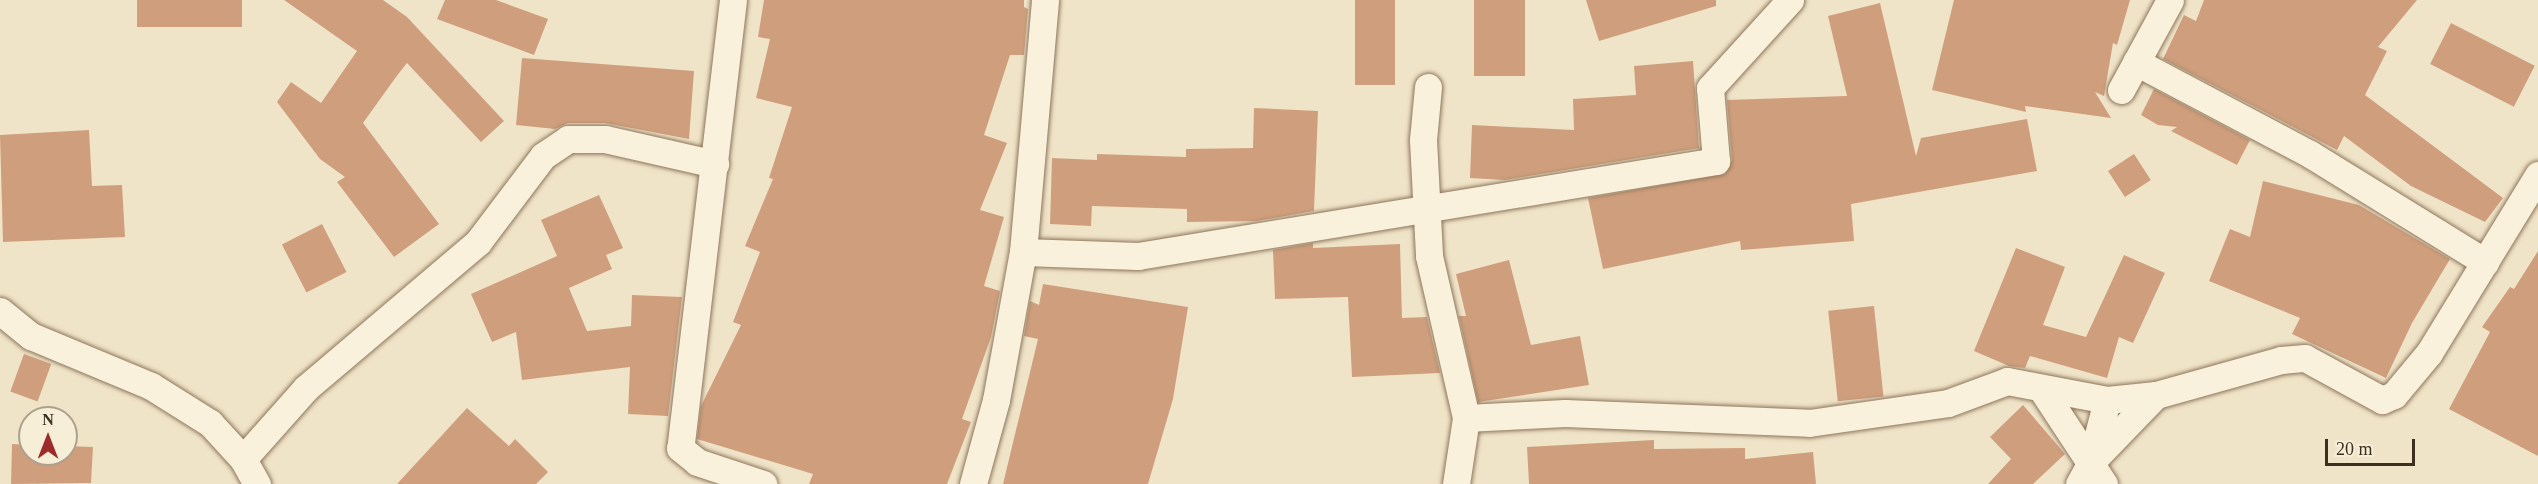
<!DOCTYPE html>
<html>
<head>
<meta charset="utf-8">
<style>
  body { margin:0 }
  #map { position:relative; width:2538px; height:484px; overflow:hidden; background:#f0e4c8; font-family:"Times New Roman",serif }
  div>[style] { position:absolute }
  .building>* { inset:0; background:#cf9f7d; transform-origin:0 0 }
  .roads { filter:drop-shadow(0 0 2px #8d765c) drop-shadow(0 0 2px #8d765c) }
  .street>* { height:27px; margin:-13.5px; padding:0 13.5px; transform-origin:13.5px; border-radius:13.5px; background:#faf1dc }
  span { translate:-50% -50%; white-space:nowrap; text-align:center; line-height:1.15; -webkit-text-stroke:5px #f7eed8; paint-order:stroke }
  .north { position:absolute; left:18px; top:406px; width:60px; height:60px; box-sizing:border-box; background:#f7eed8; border:2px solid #ada18e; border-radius:50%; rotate:0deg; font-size:16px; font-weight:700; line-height:24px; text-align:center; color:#3d2e20 }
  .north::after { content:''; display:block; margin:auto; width:21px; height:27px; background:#9e2a2b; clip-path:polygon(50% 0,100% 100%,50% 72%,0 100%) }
  .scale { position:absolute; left:2325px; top:439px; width:90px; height:27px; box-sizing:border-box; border:3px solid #3d2e20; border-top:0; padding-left:8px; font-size:18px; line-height:21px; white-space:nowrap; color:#3d2e20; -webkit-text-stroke:4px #f7eed8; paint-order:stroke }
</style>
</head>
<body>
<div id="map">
  <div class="building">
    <div style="left:137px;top:0;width:105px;height:27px"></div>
    <div style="clip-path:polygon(284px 0,383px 0,407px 17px,504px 121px,481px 142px,407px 63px,396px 77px,363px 123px,439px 224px,394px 257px,337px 182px,345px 177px,320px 159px,277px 102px,291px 82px,321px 103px,357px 51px)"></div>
    <div style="clip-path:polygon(445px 0,496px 0,548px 19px,534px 55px,437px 19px)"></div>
    <div style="clip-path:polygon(764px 0,1024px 0,1024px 7px,1028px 9px,1024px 55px,1010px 55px,984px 135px,1007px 143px,980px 210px,1004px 217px,984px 286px,1000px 291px,991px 337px,962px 419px,971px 422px,947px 484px,809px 484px,813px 474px,697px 439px,701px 406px,741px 325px,733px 322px,760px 252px,745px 246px,773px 179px,769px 178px,792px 107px,756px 98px,770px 39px,758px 37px)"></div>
    <div style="left:1355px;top:0;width:40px;height:85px"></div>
    <div style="left:1474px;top:0;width:51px;height:76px"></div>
    <div style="clip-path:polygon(1586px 0,1716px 0,1716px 6px,1599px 41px)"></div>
    <div style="clip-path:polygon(1954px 0,2130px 0,2117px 45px,2113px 43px,2104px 96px,2095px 92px,2111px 118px,2025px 106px,2026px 112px,1932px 90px)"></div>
    <div style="clip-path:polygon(2204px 0,2417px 0,2378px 47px,2387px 51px,2365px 95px,2503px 198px,2485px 222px,2411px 186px,2344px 136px,2337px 150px,2163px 59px,2184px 15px,2196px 21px)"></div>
    <div style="clip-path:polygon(1880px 3px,1916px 156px,1921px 138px,2027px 119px,2037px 171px,1851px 204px,1854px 241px,1741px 250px,1740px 241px,1603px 269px,1588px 198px,1725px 174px,1732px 160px,1727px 100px,1847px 96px,1828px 16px)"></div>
    <div style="left:2451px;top:23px;width:94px;height:46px;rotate:27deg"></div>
    <div style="clip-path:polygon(522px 58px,694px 71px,689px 139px,605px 123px,568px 123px,555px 129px,516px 125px)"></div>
    <div style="clip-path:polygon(1693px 61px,1699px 148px,1505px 180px,1470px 178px,1472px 125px,1574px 130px,1573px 99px,1636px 95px,1634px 66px)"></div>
    <div style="clip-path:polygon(2154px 89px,2250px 140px,2237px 165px,2171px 131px,2177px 127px,2158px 125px,2141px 115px)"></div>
    <div style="clip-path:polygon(1254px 108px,1318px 111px,1314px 211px,1257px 221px,1187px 222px,1187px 209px,1092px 206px,1091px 226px,1050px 224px,1052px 158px,1097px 160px,1097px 154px,1186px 157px,1186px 149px,1253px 148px)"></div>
    <div style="clip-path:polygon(89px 130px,92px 186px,122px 185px,125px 237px,3px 242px,0 135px)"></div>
    <div style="left:2134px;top:154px;width:31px;height:31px;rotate:57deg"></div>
    <div style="clip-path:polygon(2263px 181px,2359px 205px,2450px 259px,2412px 323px,2386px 378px,2292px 334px,2300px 318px,2209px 281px,2230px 229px,2250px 237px)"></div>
    <div style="clip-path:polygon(599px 195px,623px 248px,606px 255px,612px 269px,569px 288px,587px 331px,631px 326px,632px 295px,682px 297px,668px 416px,628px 414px,630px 367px,522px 380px,516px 332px,492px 342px,471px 294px,557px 256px,541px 220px)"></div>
    <div style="left:322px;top:224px;width:54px;height:45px;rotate:63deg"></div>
    <div style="clip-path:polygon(1313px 243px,1313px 248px,1400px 244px,1402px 318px,1427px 317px,1440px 373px,1352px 377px,1348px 297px,1275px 299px,1273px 250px)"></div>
    <div style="clip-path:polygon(2016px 248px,2065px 267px,2043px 325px,2086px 337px,2124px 255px,2165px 273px,2133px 343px,2119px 337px,2107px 378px,2030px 356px,2025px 368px,2009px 366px,1974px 351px)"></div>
    <div style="clip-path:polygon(2538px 251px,2538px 456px,2449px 409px,2490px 332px,2482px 327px,2510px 287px,2514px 289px)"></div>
    <div style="clip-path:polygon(1509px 260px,1531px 345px,1580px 336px,1589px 385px,1478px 402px,1459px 316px,1466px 316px,1456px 274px)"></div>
    <div style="clip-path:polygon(1043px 284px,1188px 307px,1173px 399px,1148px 484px,1003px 484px,1038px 339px,1024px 336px,1030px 301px,1039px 305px)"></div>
    <div style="left:1874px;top:306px;width:91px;height:46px;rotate:84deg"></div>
    <div style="left:24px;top:354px;width:29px;height:40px;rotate:20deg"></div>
    <div style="clip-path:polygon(2023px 405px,2065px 454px,2033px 484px,1988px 484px,2011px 459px,1990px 437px)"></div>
    <div style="clip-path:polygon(467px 408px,509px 446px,515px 439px,548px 472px,536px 484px,397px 484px)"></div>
    <div style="clip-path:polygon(1654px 440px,1654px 449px,1745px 448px,1745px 459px,1813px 452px,1816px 484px,1529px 484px,1527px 447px)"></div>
    <div style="clip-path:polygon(12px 444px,30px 445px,30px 454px,66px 454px,66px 446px,93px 447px,91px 483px,11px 484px)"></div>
  </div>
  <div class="roads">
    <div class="street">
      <div style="left:733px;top:0;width:451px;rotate:96.7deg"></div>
      <div style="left:680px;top:448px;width:22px;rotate:39deg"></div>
      <div style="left:697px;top:462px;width:70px;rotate:18.4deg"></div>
      <div style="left:2136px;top:62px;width:197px;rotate:27.9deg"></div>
      <div style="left:2310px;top:154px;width:206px;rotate:31.7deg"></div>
      <div style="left:1428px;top:87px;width:53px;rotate:95.4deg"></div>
      <div style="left:1423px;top:140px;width:116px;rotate:87deg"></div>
      <div style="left:1429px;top:256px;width:166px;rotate:77.1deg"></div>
      <div style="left:1466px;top:418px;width:67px;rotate:98.6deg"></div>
      <div style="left:2121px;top:90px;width:102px;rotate:-61.4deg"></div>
      <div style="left:1023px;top:252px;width:115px;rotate:2deg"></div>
      <div style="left:1138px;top:256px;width:586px;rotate:-9.33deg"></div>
      <div style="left:1716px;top:161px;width:73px;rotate:-94.7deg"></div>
      <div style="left:1710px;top:88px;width:119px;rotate:-47.7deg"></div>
      <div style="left:0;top:311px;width:40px;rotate:39deg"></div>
      <div style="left:31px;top:336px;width:130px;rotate:22.6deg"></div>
      <div style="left:151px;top:386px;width:70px;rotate:32.1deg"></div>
      <div style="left:210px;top:423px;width:49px;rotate:47.5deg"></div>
      <div style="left:243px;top:459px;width:29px;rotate:61deg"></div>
      <div style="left:2041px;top:388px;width:115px;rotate:56.7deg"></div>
      <div style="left:1466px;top:418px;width:99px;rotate:-2.9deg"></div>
      <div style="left:1565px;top:413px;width:244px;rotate:2.3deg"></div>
      <div style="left:1809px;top:423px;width:140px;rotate:-8.2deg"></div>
      <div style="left:1948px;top:403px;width:63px;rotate:-20.4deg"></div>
      <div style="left:2007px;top:381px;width:102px;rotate:10.8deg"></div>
      <div style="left:2107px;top:400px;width:49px;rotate:-5.8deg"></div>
      <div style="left:2156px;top:395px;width:130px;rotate:-15.6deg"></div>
      <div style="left:2281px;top:360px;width:24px;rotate:-5deg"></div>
      <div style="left:2305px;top:358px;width:88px;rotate:28.6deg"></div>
      <div style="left:2382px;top:400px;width:13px;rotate:-23deg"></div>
      <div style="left:2394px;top:395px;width:55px;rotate:-50.2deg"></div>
      <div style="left:2429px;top:353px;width:209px;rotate:-58.5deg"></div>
      <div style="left:243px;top:459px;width:95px;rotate:-48.4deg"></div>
      <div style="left:306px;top:388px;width:226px;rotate:-40.3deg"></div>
      <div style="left:478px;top:242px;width:108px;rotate:-52.9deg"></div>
      <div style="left:543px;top:156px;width:30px;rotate:-34deg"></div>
      <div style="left:568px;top:139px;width:37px"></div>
      <div style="left:605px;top:139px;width:113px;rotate:12.8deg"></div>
      <div style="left:2091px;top:462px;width:93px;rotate:-45.9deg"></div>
      <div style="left:973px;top:484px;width:87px;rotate:-74.7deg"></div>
      <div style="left:996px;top:400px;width:150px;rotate:-79.7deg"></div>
      <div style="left:1023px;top:252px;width:253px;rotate:-85deg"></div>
      <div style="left:2079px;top:484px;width:25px;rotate:-61deg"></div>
      <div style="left:2091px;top:462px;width:64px;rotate:-75.5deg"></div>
    </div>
  </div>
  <div class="north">N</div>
  <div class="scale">20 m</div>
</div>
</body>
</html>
